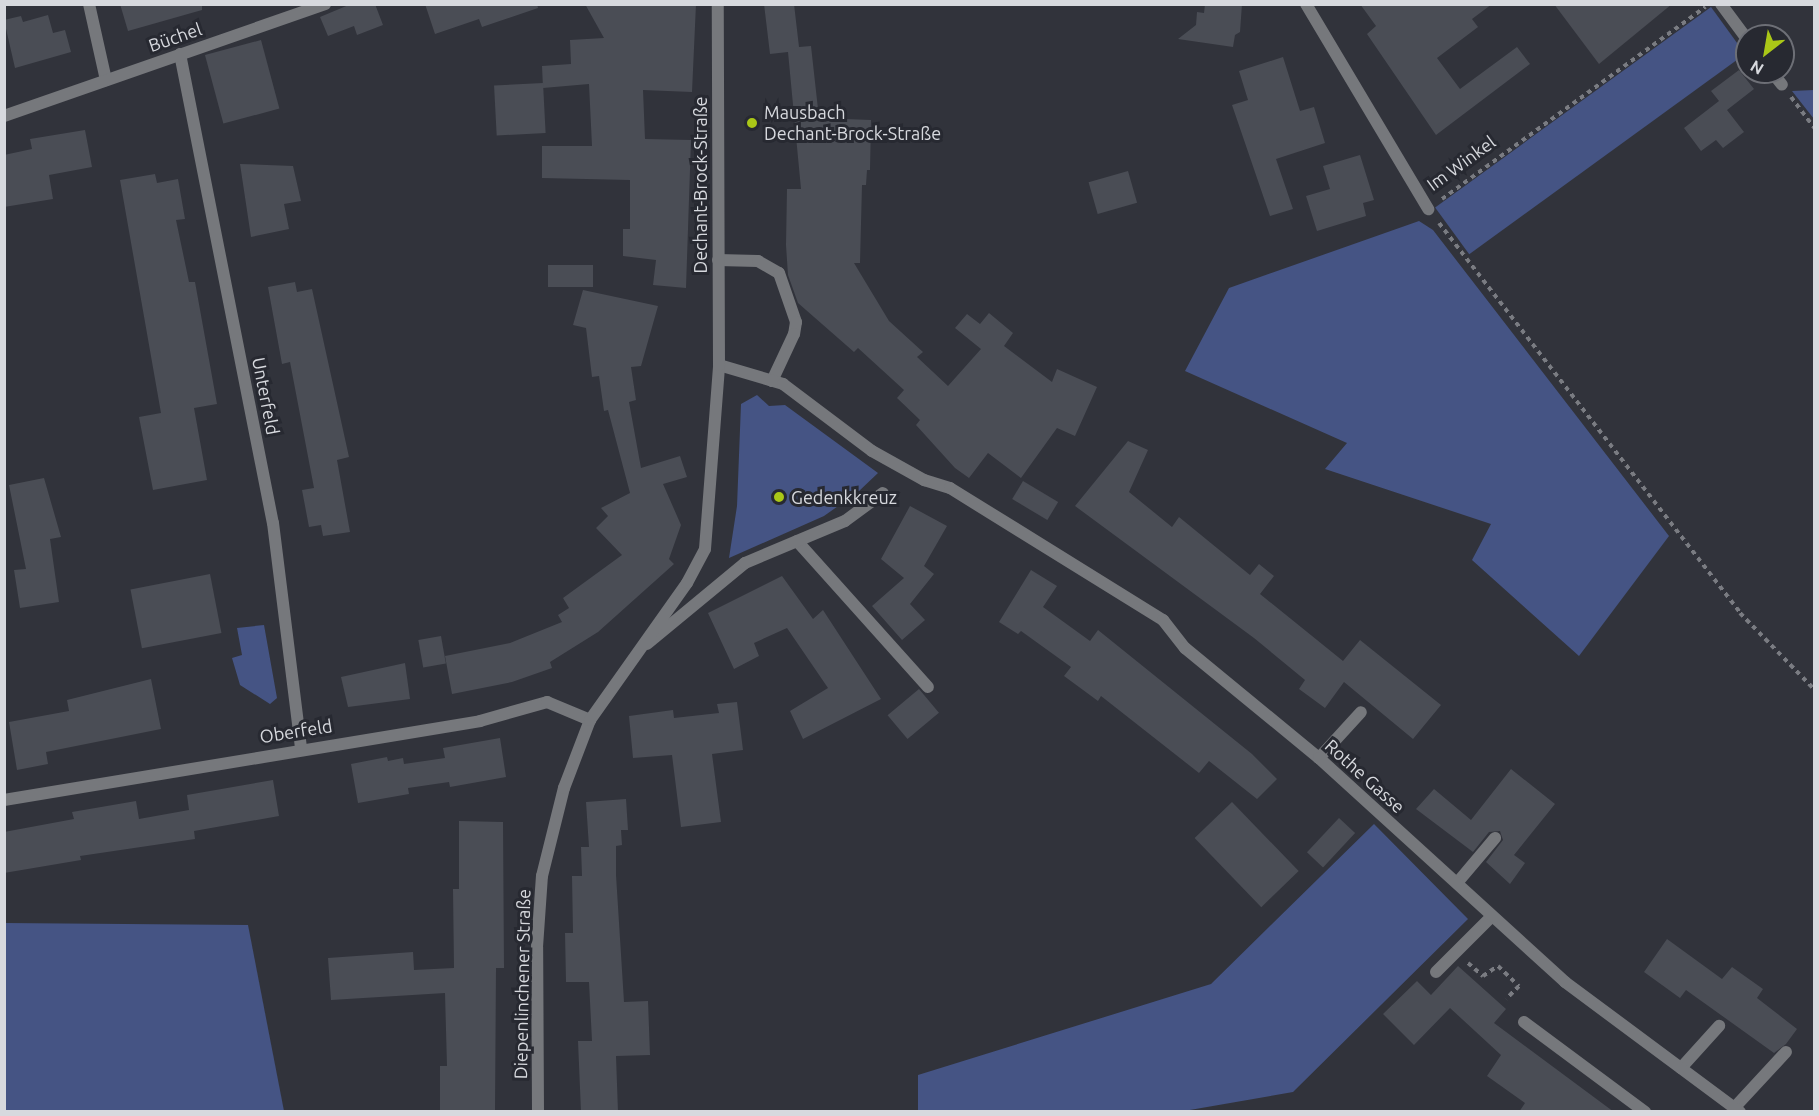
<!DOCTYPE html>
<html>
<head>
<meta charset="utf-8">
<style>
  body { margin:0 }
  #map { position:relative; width:1819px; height:1116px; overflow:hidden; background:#31333b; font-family:Ubuntu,sans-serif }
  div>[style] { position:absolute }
  .green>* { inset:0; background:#455484; transform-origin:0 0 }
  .building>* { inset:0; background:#4a4d55; transform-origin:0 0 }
  .path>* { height:4px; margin-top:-2px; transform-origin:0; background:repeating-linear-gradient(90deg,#7a7c82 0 4.5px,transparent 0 9px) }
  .service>* { height:12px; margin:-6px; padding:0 6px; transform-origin:6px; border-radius:6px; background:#76787c }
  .minor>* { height:12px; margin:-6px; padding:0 6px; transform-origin:6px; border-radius:6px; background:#76787c }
  .tertiary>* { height:12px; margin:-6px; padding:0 6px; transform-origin:6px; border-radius:6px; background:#76787c }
  .dots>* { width:16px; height:16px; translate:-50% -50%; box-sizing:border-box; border:3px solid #272931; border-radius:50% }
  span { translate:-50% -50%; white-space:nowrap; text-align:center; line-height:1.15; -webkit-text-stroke:6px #272931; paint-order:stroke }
  .street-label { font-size:18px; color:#d7d9de }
  .poi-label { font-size:18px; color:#d7d9de }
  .left { translate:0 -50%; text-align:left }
  .frame { position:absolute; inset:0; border:6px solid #d7d9de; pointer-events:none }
  .north { position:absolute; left:1735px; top:24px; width:60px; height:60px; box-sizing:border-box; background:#272931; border:2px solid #6d6f76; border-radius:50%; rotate:211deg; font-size:16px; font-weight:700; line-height:24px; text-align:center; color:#d7d9de }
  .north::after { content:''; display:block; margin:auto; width:21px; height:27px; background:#aac717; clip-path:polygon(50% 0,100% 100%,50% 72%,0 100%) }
</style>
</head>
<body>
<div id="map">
  <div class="green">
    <div style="left:1711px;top:7px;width:58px;height:341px;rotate:54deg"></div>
    <div style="clip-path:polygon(1814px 90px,1814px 119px,1792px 91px)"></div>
    <div style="clip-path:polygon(1419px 221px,1433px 230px,1669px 536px,1579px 656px,1472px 560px,1491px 524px,1325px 469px,1347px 443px,1185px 371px,1229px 288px)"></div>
    <div style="clip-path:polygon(757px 395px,769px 406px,785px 405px,878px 473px,858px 492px,824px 516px,729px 558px,737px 506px,741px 404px)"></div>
    <div style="clip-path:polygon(264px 625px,277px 698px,270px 704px,240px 685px,232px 658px,242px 655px,237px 628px)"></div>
    <div style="clip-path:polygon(1374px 824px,1468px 919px,1293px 1092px,1184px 1111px,918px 1111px,918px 1075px,1211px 984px)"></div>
    <div style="clip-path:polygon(4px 923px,248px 925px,284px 1111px,5px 1111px)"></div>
  </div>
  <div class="building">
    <div style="clip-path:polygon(120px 4px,202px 4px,202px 10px,128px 31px)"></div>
    <div style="clip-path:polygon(351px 4px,375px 4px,383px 25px,357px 35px,354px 26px,328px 36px,320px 17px)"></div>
    <div style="clip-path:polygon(425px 4px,537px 4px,538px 8px,482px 27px,479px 19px,435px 34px)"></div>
    <div style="clip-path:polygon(585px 4px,696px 4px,692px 92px,643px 90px,645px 139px,691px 140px,686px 288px,653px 285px,656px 260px,623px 256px,623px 229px,630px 229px,630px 180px,542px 178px,542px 146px,592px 146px,589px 84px,543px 88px,542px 66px,571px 64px,570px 40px,604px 38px)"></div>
    <div style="clip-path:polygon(764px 4px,794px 4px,799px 47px,811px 46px,819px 118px,871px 120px,870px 170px,867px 170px,866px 185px,862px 185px,860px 263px,854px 263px,889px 321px,923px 352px,917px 357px,948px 386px,981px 349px,955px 328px,967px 314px,980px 324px,989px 313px,1013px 333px,1004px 346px,1052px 382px,1057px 369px,1097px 387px,1075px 436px,1057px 428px,1021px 478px,988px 453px,969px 478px,955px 468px,916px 425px,920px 420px,897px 398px,904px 390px,858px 348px,854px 352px,798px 303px,788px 275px,786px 245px,787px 189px,801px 189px,788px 52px,770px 54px)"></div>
    <div style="clip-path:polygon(1205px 4px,1242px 4px,1240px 32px,1235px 35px,1233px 47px,1178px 39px,1196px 25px,1197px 12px,1204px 13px)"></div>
    <div style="clip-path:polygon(1360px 4px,1492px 4px,1472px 19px,1478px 27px,1437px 58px,1460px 89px,1517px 47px,1530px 64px,1436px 135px,1367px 34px,1376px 26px)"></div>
    <div style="clip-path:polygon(1554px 4px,1672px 4px,1599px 64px)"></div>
    <div style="clip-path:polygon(48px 15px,53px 33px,65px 30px,71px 52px,15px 68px,4px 20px,21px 16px,23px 22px)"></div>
    <div style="left:261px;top:40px;width:71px;height:58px;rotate:75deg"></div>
    <div style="clip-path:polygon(1283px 57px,1300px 111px,1314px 107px,1325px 143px,1276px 159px,1293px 209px,1270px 216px,1232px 105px,1248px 100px,1239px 71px)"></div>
    <div style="clip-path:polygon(1739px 70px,1754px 89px,1727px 110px,1744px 132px,1723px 148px,1716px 140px,1701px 151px,1684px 128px,1719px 101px,1711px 91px)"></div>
    <div style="left:543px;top:83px;width:50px;height:49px;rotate:87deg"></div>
    <div style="clip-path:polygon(85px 130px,92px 167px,49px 175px,53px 199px,4px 207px,4px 155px,32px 149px,30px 139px)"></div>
    <div style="clip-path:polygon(1360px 155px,1374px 200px,1363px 203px,1366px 216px,1317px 231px,1306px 196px,1330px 189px,1323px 166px)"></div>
    <div style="clip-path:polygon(240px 164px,293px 166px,301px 201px,284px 204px,289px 229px,251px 237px)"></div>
    <div style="left:1128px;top:171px;width:33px;height:41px;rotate:74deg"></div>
    <div style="clip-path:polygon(155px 174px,157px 183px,178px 179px,185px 219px,176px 220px,189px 282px,195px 282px,217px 404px,194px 408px,207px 480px,153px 490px,139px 417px,161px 413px,120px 180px)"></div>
    <div style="left:548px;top:265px;width:45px;height:22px"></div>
    <div style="clip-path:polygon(295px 282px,297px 292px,312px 289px,349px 457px,337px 460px,350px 532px,323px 536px,321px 525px,309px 527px,302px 490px,314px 488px,290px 362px,282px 364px,268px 287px)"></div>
    <div style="clip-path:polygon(583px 290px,658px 306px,641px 366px,631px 367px,636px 400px,629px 402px,641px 468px,680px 456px,687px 477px,663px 484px,681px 525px,669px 559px,674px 564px,598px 632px,550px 662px,552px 668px,512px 682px,452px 694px,445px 656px,510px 643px,562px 622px,558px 615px,569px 608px,563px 598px,622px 555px,596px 528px,608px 516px,601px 508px,630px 493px,608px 410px,604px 411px,599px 376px,592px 377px,586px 328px,573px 325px)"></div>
    <div style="clip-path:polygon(1128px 441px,1148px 450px,1129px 492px,1172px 527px,1179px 517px,1250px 575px,1259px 564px,1274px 576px,1260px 594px,1343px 661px,1360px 640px,1441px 705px,1413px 739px,1344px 682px,1325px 708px,1299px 689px,1305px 680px,1254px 638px,1075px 506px)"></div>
    <div style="clip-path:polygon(44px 478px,61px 537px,50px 539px,59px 602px,20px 608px,14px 570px,26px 569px,9px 485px)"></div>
    <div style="left:1023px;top:481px;width:41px;height:21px;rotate:31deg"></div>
    <div style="clip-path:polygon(910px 506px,947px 526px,924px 566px,934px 574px,910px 604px,925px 620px,902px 640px,872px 606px,904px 578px,881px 559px)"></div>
    <div style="clip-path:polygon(1031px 570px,1057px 586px,1043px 607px,1090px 641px,1098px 630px,1252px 754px,1277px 779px,1257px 799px,1209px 761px,1199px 773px,1101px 696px,1098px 701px,1064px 676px,1071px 667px,1021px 631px,1018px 634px,999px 622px)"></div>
    <div style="left:210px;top:574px;width:60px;height:81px;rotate:79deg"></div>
    <div style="clip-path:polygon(782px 576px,813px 619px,823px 610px,881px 699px,803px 739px,790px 711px,828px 688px,787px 628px,754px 643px,759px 656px,734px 669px,708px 613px)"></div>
    <div style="left:441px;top:636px;width:28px;height:23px;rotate:80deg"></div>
    <div style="clip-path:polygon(405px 663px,410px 699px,348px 707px,341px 677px)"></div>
    <div style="clip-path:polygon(151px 679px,161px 729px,46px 752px,48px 764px,17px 770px,9px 722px,69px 711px,67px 700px)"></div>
    <div style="left:919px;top:689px;width:31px;height:41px;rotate:50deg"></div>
    <div style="clip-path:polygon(737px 702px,743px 750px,712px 754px,721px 822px,681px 827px,672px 755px,633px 758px,629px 716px,673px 710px,674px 718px,719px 713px,717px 704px)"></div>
    <div style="clip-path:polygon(500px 738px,506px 777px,450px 787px,449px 782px,408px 788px,409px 794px,358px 803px,351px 764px,387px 757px,388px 761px,403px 758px,404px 764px,445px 758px,443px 748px)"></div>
    <div style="clip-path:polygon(1511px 769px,1555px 804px,1514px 855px,1525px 863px,1510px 884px,1486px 862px,1503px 840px,1500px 831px,1489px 832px,1473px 852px,1416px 809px,1434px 789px,1471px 820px)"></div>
    <div style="clip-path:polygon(273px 780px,279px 816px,194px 831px,195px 839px,80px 856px,81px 860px,4px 873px,4px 832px,74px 819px,72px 812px,136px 801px,139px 819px,189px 810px,187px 795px)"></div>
    <div style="clip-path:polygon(626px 799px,628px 830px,621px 830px,622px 845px,616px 846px,616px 875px,624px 1002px,648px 1001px,650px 1055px,616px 1056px,618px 1112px,581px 1112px,578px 1041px,592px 1041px,589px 982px,566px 982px,565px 933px,573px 933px,572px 876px,582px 876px,581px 847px,589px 847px,586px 802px)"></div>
    <div style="left:1232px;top:802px;width:96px;height:52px;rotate:46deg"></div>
    <div style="left:1339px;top:818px;width:22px;height:47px;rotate:43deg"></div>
    <div style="clip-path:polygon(459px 821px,503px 822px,504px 968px,496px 968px,495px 1112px,440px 1112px,440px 1066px,447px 1066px,445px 993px,331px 1000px,328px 958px,413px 952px,414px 970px,454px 968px,453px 889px,459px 889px)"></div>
    <div style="clip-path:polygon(1667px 939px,1722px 979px,1732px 967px,1763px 989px,1757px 998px,1797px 1029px,1786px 1044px,1774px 1053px,1686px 990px,1680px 998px,1644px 972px)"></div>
    <div style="clip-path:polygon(1458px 966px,1506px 1009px,1494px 1023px,1614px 1112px,1519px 1112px,1525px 1103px,1487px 1076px,1501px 1055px,1450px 1008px,1414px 1045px,1383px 1014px,1417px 981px,1431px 995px)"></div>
  </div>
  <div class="path">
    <div style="left:1791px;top:97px;width:39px;rotate:53deg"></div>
    <div style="left:1442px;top:199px;width:326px;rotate:-36.1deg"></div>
    <div style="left:1439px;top:223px;width:493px;rotate:52.3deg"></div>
    <div style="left:1740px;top:613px;width:106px;rotate:45.8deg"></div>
    <div style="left:1468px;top:963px;width:20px;rotate:41deg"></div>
    <div style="left:1483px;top:976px;width:18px;rotate:-34deg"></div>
    <div style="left:1498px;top:966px;width:29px;rotate:44deg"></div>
    <div style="left:1519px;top:986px;width:18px;rotate:135deg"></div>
  </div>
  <div class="service">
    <div style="left:718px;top:260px;width:40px;rotate:1.4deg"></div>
    <div style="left:758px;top:261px;width:24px;rotate:30deg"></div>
    <div style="left:779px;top:273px;width:52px;rotate:70.9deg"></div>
    <div style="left:796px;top:322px;width:12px;rotate:99deg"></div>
    <div style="left:794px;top:334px;width:52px;rotate:115.1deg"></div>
    <div style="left:797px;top:541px;width:196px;rotate:48.1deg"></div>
    <div style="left:1319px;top:758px;width:62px;rotate:-47.6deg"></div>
    <div style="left:1457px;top:883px;width:59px;rotate:-49.8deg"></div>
    <div style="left:1436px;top:972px;width:79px;rotate:-45deg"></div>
    <div style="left:1681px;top:1068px;width:57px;rotate:-47.9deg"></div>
    <div style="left:1735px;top:1107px;width:75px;rotate:-47.2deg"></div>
  </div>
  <div class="minor">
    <div style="left:89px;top:4px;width:78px;rotate:77.4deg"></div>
    <div style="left:1306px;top:4px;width:239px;rotate:59.2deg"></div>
    <div style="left:1721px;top:4px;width:44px;rotate:53.4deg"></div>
    <div style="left:180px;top:54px;width:478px;rotate:78.8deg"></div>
    <div style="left:273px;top:523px;width:227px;rotate:82.9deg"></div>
    <div style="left:1772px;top:72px;width:16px;rotate:52deg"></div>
    <div style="left:4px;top:116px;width:340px;rotate:-19.2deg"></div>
    <div style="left:719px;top:365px;width:67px;rotate:16.5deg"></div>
    <div style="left:783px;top:384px;width:111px;rotate:37deg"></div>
    <div style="left:872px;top:451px;width:60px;rotate:29.1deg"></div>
    <div style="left:924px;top:480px;width:27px;rotate:17deg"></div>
    <div style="left:950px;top:488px;width:251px;rotate:31.8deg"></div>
    <div style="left:1163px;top:620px;width:36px;rotate:52deg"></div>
    <div style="left:1185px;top:648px;width:173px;rotate:39.4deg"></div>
    <div style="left:1319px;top:758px;width:333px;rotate:42.3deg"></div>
    <div style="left:1565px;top:982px;width:218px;rotate:36.6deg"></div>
    <div style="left:647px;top:644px;width:127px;rotate:-39.6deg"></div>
    <div style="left:745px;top:563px;width:108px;rotate:-22.8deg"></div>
    <div style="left:845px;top:521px;width:47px;rotate:-36.4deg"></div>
    <div style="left:4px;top:800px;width:483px;rotate:-9.4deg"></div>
    <div style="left:480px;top:721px;width:70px;rotate:-15.8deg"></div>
    <div style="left:547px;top:702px;width:47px;rotate:22.7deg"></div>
    <div style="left:1524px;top:1022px;width:151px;rotate:36.6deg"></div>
  </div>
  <div class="tertiary">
    <div style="left:538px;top:1112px;width:165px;rotate:-90.3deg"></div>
    <div style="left:537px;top:947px;width:71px;rotate:-86deg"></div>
    <div style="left:542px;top:876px;width:91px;rotate:-76deg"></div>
    <div style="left:564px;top:788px;width:73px;rotate:-69.1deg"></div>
    <div style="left:590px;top:720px;width:168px;rotate:-54.7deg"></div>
    <div style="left:687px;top:583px;width:38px;rotate:-62deg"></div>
    <div style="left:705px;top:549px;width:185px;rotate:-85.6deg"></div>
    <div style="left:719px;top:365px;width:361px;rotate:-90.2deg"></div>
  </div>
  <div class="dots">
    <div style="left:752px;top:123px;background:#aac717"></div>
    <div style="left:779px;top:497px;background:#aac717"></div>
  </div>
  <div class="street-label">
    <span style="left:175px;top:37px;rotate:-19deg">Büchel</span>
    <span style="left:1461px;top:163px;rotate:-36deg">Im Winkel</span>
    <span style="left:700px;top:185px;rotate:-90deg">Dechant-Brock-Straße</span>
    <span style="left:266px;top:396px;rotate:79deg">Unterfeld</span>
    <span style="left:296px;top:731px;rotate:-9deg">Oberfeld</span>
    <span style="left:1365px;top:776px;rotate:42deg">Rothe Gasse</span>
    <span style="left:522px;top:984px;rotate:-89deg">Diepenlinchener Straße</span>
  </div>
  <div class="poi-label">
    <span class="left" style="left:764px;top:123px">Mausbach<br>Dechant-Brock-Straße</span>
    <span class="left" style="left:791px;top:497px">Gedenkkreuz</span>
  </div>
  <div class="frame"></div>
  <div class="north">N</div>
</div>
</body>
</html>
